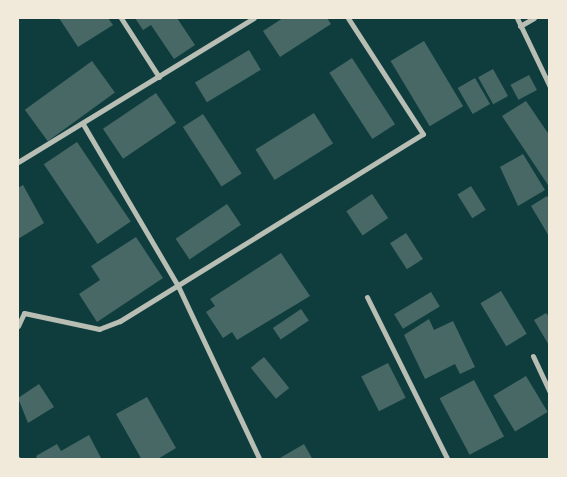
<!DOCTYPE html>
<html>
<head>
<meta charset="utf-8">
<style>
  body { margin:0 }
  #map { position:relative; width:567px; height:477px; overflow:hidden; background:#0f3d3e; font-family:"Work Sans",sans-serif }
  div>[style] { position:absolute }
  .building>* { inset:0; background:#486865; transform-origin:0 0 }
  .minor>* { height:5px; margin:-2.5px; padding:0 2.5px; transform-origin:2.5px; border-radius:2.5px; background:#b8beb3 }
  span { translate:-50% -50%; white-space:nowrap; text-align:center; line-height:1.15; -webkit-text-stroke:4px #f1e9da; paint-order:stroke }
  .frame { position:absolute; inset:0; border:19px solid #f1e9da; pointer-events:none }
</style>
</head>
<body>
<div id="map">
  <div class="building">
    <div style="clip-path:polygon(59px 18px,108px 18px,113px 25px,78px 47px)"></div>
    <div style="clip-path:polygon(135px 18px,177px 18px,195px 45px,174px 59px,151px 25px,143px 30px)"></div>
    <div style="clip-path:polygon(283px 18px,327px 18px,331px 24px,280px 57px,263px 31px)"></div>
    <div style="left:424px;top:41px;width:76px;height:39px;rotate:59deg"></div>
    <div style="left:249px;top:50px;width:23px;height:63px;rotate:59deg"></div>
    <div style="left:352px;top:58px;width:79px;height:27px;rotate:57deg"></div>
    <div style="left:92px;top:61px;width:39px;height:83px;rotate:54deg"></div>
    <div style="left:493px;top:69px;width:31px;height:17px;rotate:61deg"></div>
    <div style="left:529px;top:75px;width:17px;height:21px;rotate:62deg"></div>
    <div style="left:475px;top:78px;width:30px;height:20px;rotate:60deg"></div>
    <div style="left:156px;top:93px;width:36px;height:64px;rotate:56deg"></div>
    <div style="clip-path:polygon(526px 101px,550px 136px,550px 188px,502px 116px)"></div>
    <div style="left:314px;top:113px;width:36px;height:69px;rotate:58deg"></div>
    <div style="left:203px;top:114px;width:71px;height:24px;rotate:57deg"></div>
    <div style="left:77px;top:142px;width:96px;height:40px;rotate:56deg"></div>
    <div style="clip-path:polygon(523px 154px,545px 190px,518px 206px,500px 167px)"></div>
    <div style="clip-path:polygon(23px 185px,44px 223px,18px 239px,18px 188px)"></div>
    <div style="left:471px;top:186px;width:28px;height:16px;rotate:58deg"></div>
    <div style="left:372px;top:194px;width:29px;height:31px;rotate:56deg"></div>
    <div style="clip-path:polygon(547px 196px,550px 200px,550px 238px,531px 206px)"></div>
    <div style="left:227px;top:204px;width:25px;height:62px;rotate:56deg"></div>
    <div style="left:406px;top:233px;width:31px;height:19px;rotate:57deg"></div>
    <div style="clip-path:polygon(136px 237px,163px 278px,97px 322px,79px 294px,100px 280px,91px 266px)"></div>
    <div style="clip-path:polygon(281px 253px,310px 296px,237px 340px,232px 332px,223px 338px,206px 312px,215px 306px,210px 299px)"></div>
    <div style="left:501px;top:291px;width:50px;height:24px;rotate:59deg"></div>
    <div style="left:431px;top:292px;width:17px;height:43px;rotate:59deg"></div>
    <div style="left:301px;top:309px;width:14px;height:34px;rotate:56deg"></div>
    <div style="clip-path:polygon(546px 313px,550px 318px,550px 347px,534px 320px)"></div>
    <div style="clip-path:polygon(429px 319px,434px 330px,453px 321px,475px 367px,460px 374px,455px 364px,425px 379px,404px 335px)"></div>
    <div style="left:264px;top:357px;width:40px;height:17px;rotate:51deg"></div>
    <div style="left:388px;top:363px;width:39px;height:30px;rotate:63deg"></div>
    <div style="left:526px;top:376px;width:42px;height:38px;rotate:59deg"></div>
    <div style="left:474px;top:380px;width:64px;height:39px;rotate:62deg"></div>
    <div style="clip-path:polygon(39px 384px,54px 407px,28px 423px,18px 398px)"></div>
    <div style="clip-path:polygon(147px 397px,176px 448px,156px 460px,142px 460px,116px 414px)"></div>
    <div style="clip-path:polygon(89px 435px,102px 460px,38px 460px,36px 456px,57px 444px,61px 451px)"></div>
    <div style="clip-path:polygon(304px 444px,313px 460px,281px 460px,280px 458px)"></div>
  </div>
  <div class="minor">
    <div style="left:121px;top:18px;width:70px;rotate:57.2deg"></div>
    <div style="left:517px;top:18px;width:76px;rotate:64.4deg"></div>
    <div style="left:520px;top:26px;width:16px;rotate:-30deg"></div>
    <div style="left:83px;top:124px;width:188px;rotate:59.6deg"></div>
    <div style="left:178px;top:286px;width:192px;rotate:64.8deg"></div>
    <div style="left:18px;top:162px;width:276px;rotate:-31.4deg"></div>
    <div style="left:367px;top:297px;width:182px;rotate:63.6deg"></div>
    <div style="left:18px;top:326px;width:14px;rotate:-65deg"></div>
    <div style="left:24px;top:313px;width:77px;rotate:12deg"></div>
    <div style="left:99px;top:329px;width:22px;rotate:-21deg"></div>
    <div style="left:120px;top:321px;width:356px;rotate:-31.7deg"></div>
    <div style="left:423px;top:134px;width:138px;rotate:-122.9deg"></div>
    <div style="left:533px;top:356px;width:40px;rotate:65deg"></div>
    <div style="left:18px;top:459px;width:1px;rotate:90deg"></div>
  </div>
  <div class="frame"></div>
</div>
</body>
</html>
